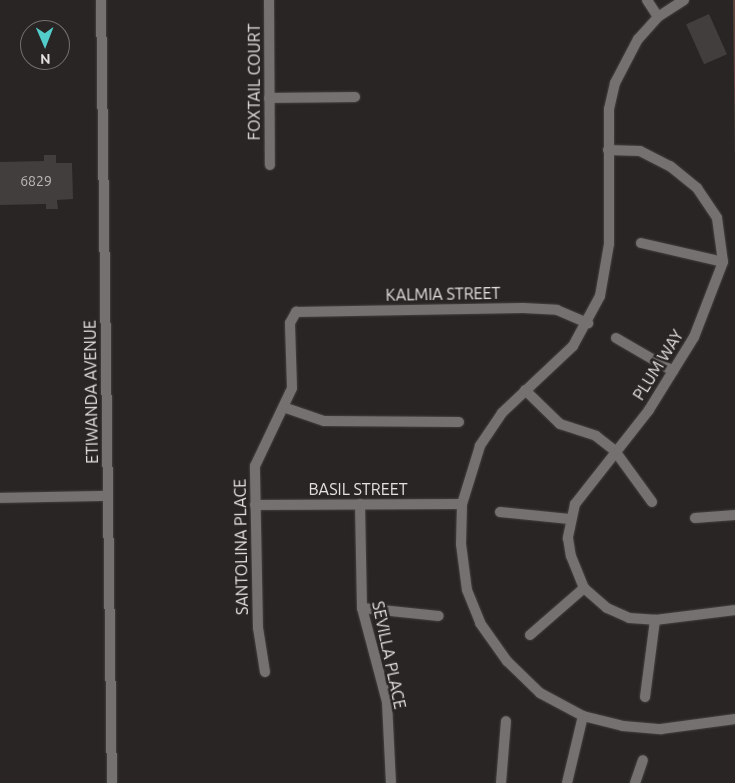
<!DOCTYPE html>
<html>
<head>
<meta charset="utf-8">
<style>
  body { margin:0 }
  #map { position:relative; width:735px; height:783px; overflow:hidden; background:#282524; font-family:Ubuntu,sans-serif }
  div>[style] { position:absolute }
  .green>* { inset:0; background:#5e453d }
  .building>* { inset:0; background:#423e3d; transform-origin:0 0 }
  .roads { filter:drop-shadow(0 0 1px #444140) drop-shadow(0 0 1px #444140) }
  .minor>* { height:10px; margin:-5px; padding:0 5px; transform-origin:5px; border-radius:5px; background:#757170 }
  span { translate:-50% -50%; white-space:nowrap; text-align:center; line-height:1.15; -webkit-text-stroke:5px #282524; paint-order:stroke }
  .number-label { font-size:14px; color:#bcb9b8 }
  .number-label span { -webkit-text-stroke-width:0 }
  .street-label { font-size:16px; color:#e4e2e1 }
  .north { position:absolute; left:20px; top:20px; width:50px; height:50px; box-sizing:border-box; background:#282524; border:1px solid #737170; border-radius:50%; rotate:179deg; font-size:14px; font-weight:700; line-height:20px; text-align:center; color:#e4e2e1 }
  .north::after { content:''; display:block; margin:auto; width:18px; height:22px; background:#53cdca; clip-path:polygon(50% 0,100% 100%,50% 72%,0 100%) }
</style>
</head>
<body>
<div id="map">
  <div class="green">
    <div style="clip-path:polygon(733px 0,735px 0,735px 164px,735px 163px)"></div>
  </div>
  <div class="building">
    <div style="left:709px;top:14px;width:44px;height:25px;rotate:66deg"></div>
    <div style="clip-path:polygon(44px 155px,56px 155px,56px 163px,72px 163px,73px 199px,57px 200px,58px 209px,46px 209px,46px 204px,0 205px,0 162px,44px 161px)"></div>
  </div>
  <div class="roads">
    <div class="minor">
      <div style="left:101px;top:0;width:783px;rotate:89.2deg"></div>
      <div style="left:269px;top:0;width:165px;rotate:89.7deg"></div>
      <div style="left:647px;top:0;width:20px;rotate:57deg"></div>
      <div style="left:684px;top:0;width:31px;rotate:147deg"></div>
      <div style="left:658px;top:17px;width:30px;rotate:132deg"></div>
      <div style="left:638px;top:39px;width:50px;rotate:117.6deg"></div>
      <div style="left:615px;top:83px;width:27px;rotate:103deg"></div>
      <div style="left:609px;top:109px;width:135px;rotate:90deg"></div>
      <div style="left:609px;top:244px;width:53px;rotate:99.8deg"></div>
      <div style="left:600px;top:296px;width:57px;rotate:118.4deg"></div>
      <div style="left:573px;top:346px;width:98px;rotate:136.7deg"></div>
      <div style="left:502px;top:413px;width:40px;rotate:124deg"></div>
      <div style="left:480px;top:446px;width:61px;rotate:107.2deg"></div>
      <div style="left:462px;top:504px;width:40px;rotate:91.4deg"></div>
      <div style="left:461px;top:544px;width:46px;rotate:82.6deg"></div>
      <div style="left:467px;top:590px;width:35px;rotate:68deg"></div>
      <div style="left:480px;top:623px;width:47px;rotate:54.6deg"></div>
      <div style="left:507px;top:661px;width:46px;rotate:44.1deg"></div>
      <div style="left:540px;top:693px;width:49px;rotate:28.1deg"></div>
      <div style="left:583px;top:716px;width:41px;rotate:14deg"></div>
      <div style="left:623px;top:726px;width:38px;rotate:5deg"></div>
      <div style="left:661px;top:729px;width:75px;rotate:-7.7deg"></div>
      <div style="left:269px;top:98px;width:86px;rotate:-0.7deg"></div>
      <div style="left:608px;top:150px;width:32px;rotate:2deg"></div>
      <div style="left:640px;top:151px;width:34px;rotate:27deg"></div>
      <div style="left:670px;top:166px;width:35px;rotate:39deg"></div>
      <div style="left:697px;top:188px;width:36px;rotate:56deg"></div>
      <div style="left:717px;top:218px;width:44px;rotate:82.2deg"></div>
      <div style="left:723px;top:262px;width:80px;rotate:111.1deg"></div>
      <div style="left:694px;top:337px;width:86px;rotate:121.7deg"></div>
      <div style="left:649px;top:410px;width:120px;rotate:128.2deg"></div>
      <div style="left:575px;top:504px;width:35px;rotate:102deg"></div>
      <div style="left:568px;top:538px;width:18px;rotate:81deg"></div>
      <div style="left:571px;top:556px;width:35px;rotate:68deg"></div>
      <div style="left:584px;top:588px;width:30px;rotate:41deg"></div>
      <div style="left:607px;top:608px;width:24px;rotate:24deg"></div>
      <div style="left:629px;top:618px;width:26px;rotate:4deg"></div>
      <div style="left:655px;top:620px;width:81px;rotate:-7.1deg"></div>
      <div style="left:641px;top:243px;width:84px;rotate:13deg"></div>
      <div style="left:616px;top:338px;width:66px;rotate:30.1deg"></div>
      <div style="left:525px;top:390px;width:49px;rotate:44.2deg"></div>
      <div style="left:560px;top:424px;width:38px;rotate:18deg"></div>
      <div style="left:596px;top:436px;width:24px;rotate:38deg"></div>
      <div style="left:615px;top:451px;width:63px;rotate:54deg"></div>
      <div style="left:286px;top:408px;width:40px;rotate:18.9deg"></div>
      <div style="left:324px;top:421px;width:135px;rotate:0.4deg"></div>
      <div style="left:0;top:498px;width:108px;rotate:-1.1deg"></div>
      <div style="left:360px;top:504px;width:104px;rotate:88.9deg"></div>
      <div style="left:362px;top:608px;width:97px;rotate:75.1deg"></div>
      <div style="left:387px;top:702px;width:81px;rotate:87.2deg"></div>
      <div style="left:255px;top:505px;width:207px;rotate:-0.3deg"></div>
      <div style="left:500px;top:512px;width:70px;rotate:5.7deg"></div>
      <div style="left:695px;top:518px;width:40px;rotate:-4.3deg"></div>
      <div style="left:362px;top:608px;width:77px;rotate:5.9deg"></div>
      <div style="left:530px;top:635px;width:72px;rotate:-41deg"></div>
      <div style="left:265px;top:672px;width:45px;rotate:-99deg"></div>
      <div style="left:258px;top:628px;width:162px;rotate:-91.1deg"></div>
      <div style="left:255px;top:466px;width:86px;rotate:-64.6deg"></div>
      <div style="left:292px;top:388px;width:65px;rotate:-91.8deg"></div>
      <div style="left:290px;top:323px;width:13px;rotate:-61deg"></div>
      <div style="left:296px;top:312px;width:227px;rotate:-1deg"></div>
      <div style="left:523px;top:308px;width:34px;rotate:3deg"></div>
      <div style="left:557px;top:310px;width:34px;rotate:23deg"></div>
      <div style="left:645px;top:697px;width:78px;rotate:-82.6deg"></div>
      <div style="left:501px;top:783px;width:62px;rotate:-85.4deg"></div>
      <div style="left:567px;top:783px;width:69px;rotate:-76.6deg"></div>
      <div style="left:635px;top:783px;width:24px;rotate:-71deg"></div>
    </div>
  </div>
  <div class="number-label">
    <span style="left:36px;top:181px">6829</span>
  </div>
  <div class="street-label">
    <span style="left:254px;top:82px;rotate:-90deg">FOXTAIL COURT</span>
    <span style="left:443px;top:294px;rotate:-1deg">KALMIA STREET</span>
    <span style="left:658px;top:365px;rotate:-58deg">PLUM WAY</span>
    <span style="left:91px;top:392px;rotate:-91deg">ETIWANDA AVENUE</span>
    <span style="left:358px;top:489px">BASIL STREET</span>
    <span style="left:241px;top:547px;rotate:-91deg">SANTOLINA PLACE</span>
    <span style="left:389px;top:655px;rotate:78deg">SEVILLA PLACE</span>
  </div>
  <div class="north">N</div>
</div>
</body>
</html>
